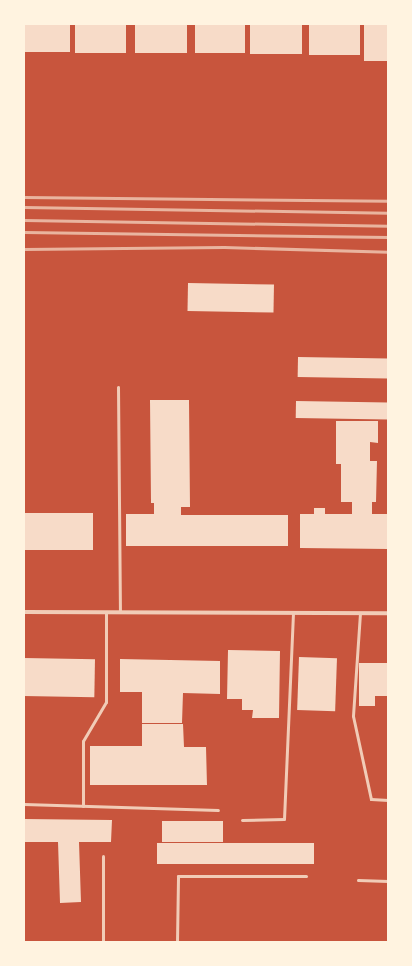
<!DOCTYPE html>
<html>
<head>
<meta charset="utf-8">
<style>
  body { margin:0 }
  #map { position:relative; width:412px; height:966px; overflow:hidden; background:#c8553d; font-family:Montserrat,sans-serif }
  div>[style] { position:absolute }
  .building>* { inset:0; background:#f7dbc8; transform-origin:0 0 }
  .service>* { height:3px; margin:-1.5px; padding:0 1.5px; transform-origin:1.5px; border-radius:1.5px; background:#f1ccb7 }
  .minor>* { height:4px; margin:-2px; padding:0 2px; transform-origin:2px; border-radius:2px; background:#f1ccb7 }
  .rail>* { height:3px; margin:-1.5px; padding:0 1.5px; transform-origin:1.5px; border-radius:1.5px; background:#e9b49f }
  span { translate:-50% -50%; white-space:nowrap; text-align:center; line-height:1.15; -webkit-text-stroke:3.5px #fff3e0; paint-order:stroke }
  .frame { position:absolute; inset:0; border:25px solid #fff3e0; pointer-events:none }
</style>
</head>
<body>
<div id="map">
  <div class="building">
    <div style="left:24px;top:24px;width:46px;height:28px"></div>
    <div style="left:75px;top:24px;width:51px;height:29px"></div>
    <div style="left:135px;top:24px;width:52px;height:29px"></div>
    <div style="left:195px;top:24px;width:50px;height:29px"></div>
    <div style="left:250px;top:24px;width:52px;height:30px"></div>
    <div style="left:309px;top:24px;width:51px;height:31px"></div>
    <div style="left:364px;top:24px;width:24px;height:37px"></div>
    <div style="left:188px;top:283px;width:86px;height:28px;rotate:1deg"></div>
    <div style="left:298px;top:357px;width:90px;height:20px;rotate:1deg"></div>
    <div style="clip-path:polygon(150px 400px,189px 400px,190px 507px,181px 507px,181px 515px,288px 515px,288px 546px,126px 546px,126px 514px,154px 514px,154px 503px,151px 503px)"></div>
    <div style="left:296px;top:401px;width:92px;height:17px;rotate:1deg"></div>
    <div style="clip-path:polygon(336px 421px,378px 421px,378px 443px,370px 442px,370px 461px,377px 461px,376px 502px,372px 502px,372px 514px,388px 514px,388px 549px,300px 548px,300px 514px,314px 514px,314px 508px,325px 508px,325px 514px,352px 514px,352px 502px,341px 502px,341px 464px,336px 464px)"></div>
    <div style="left:24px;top:513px;width:69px;height:37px"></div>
    <div style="clip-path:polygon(228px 650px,280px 651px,279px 718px,252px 718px,253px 710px,242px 710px,242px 699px,227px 699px)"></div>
    <div style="left:299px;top:657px;width:38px;height:53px;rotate:2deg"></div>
    <div style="left:24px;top:658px;width:71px;height:38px;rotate:1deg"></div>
    <div style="clip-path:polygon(120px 659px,220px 661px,220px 694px,183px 693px,182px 723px,142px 723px,142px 692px,120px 692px)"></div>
    <div style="clip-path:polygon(359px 663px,388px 663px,388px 696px,375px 696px,375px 706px,359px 706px)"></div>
    <div style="clip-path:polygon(142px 724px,183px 724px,184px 747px,206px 747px,207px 785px,90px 785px,90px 746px,142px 746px)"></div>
    <div style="clip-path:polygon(24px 819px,112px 820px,111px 842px,79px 842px,81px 902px,60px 903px,58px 842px,24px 842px)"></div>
    <div style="left:162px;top:821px;width:61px;height:21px"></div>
    <div style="left:157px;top:843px;width:157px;height:21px"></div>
  </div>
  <div class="service">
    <div style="left:118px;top:387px;width:225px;rotate:89.5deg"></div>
    <div style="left:360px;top:613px;width:103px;rotate:93.9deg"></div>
    <div style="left:353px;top:716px;width:85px;rotate:77.8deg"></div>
    <div style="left:371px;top:799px;width:17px;rotate:3deg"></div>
    <div style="left:24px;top:804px;width:194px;rotate:1.8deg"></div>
    <div style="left:83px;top:806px;width:65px;rotate:-90deg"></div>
    <div style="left:83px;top:741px;width:45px;rotate:-59.5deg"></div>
    <div style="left:106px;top:702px;width:90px;rotate:-90deg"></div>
    <div style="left:242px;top:820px;width:42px;rotate:-1.4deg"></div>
    <div style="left:284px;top:819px;width:207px;rotate:-87.5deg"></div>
    <div style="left:103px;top:856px;width:86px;rotate:90deg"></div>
    <div style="left:358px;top:880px;width:30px;rotate:2deg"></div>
    <div style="left:177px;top:942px;width:66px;rotate:-89.1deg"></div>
    <div style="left:178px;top:876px;width:128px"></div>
  </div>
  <div class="minor">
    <div style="left:24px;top:612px;width:364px;rotate:0.2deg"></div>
  </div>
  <div class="rail">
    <div style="left:24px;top:197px;width:364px;rotate:0.6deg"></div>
    <div style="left:24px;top:207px;width:364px;rotate:0.9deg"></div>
    <div style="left:24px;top:220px;width:364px;rotate:0.9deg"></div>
    <div style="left:24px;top:232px;width:364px;rotate:0.8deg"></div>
    <div style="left:24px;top:249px;width:200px;rotate:-0.6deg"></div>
    <div style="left:224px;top:247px;width:164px;rotate:1.7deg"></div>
  </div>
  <div class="frame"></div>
</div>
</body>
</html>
